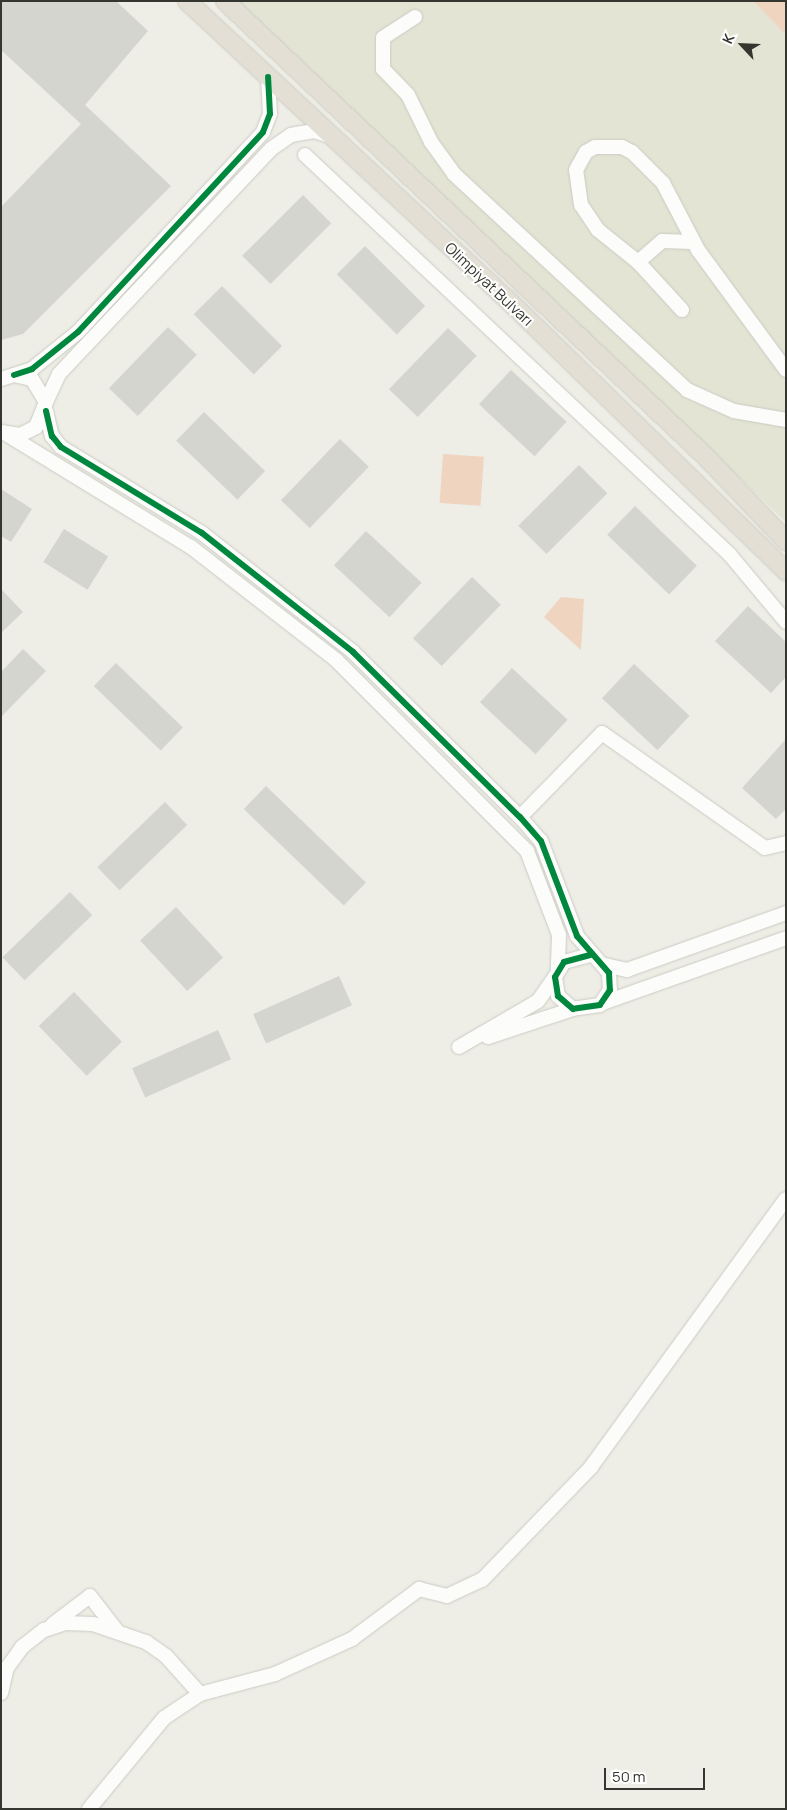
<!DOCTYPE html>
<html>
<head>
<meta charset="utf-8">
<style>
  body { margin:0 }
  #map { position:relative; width:787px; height:1810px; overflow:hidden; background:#eeeee6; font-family:Manrope,sans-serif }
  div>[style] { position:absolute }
  .built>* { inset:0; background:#e3e4d3 }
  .green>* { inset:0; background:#efd5c0; transform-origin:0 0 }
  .building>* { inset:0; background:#d4d5cf; transform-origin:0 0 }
  .roads { filter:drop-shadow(0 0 1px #cbcbc4) drop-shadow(0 0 1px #cbcbc4) }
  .minor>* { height:14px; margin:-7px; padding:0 7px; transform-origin:7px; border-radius:7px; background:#fcfcfb }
  .major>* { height:18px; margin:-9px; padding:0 9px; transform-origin:9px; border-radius:9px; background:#e3dfd4 }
  .cycleway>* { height:6px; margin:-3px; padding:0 3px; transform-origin:3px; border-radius:3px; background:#00873e }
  span { translate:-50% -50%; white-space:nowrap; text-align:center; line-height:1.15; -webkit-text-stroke:4px #fff; paint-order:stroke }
  .street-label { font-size:15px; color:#35362f }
  .frame { position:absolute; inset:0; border:2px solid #35362f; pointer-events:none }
  .north { position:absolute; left:717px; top:20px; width:50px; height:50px; -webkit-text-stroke:4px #fff; paint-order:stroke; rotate:295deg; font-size:14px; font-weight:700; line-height:20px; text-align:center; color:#35362f }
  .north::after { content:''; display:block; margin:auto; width:18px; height:22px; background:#35362f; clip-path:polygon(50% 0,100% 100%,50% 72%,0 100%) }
  .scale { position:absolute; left:604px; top:1768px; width:101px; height:22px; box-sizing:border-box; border:2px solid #35362f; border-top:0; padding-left:6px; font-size:15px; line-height:18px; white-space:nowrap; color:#35362f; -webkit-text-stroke:4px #fff; paint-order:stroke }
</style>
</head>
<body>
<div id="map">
  <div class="built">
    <div style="clip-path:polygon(238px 1px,753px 1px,786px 35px,786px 522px)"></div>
  </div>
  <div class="green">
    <div style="clip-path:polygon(753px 1px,786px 1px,786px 35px)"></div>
    <div style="left:443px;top:454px;width:41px;height:49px;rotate:4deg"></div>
    <div style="clip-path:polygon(561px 597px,584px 599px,581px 650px,544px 617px)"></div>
  </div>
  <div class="building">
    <div style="clip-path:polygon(1px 1px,116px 1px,148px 31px,85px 105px,171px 186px,23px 334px,1px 340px,1px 207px,81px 124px,1px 50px)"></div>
    <div style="left:303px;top:195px;width:40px;height:86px;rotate:45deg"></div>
    <div style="left:365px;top:246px;width:85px;height:40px;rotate:45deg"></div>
    <div style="left:222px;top:286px;width:85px;height:40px;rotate:45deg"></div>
    <div style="left:168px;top:327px;width:40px;height:85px;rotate:44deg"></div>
    <div style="left:448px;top:328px;width:40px;height:85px;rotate:44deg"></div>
    <div style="left:511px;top:370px;width:76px;height:47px;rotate:43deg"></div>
    <div style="left:204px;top:412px;width:85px;height:40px;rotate:44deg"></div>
    <div style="left:340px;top:439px;width:40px;height:85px;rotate:44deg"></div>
    <div style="left:579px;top:465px;width:40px;height:86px;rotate:45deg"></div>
    <div style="clip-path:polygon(1px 489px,32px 509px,11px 542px,1px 536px)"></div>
    <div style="left:635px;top:506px;width:86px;height:40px;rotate:44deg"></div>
    <div style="left:64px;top:529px;width:52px;height:39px;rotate:32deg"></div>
    <div style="left:366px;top:531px;width:76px;height:47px;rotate:43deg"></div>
    <div style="left:472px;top:577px;width:40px;height:85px;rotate:44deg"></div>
    <div style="clip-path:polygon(1px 589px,23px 612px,1px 633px)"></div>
    <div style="clip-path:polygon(748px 606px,786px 642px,786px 677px,771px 693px,715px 641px)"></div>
    <div style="clip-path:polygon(23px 649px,46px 671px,1px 717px,1px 672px)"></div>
    <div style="left:116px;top:663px;width:93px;height:32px;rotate:44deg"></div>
    <div style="left:634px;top:664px;width:76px;height:47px;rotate:43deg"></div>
    <div style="left:512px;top:668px;width:76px;height:47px;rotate:43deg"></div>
    <div style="clip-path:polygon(786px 739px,786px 809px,776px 819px,742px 788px)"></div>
    <div style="left:266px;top:786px;width:139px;height:32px;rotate:44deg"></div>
    <div style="left:165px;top:802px;width:32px;height:94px;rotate:46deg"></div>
    <div style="left:70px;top:892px;width:32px;height:94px;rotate:46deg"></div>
    <div style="left:176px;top:907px;width:69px;height:49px;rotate:47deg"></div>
    <div style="left:339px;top:976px;width:32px;height:94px;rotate:66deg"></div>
    <div style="left:74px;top:992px;width:69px;height:49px;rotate:46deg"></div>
    <div style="left:218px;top:1030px;width:32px;height:94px;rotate:66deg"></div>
  </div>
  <div class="roads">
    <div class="minor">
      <div style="left:415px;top:17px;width:38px;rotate:147deg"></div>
      <div style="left:383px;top:38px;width:31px;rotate:90deg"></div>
      <div style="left:383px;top:69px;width:36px;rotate:46deg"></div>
      <div style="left:408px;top:95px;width:52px;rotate:63.9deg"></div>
      <div style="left:431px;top:142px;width:39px;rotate:54deg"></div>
      <div style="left:454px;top:174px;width:318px;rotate:42.8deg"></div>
      <div style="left:687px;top:390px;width:51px;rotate:24.1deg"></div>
      <div style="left:734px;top:411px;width:53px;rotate:9.8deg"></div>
      <div style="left:305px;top:155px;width:584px;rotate:43.26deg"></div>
      <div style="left:730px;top:555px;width:87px;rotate:50.1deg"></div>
      <div style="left:638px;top:262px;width:32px;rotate:-41deg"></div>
      <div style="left:662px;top:241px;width:31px;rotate:2deg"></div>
      <div style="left:682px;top:310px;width:65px;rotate:-132.5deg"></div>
      <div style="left:638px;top:262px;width:51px;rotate:-141.3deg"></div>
      <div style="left:598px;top:230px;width:30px;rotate:-124deg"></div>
      <div style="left:581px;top:205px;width:35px;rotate:-98deg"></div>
      <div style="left:576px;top:170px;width:21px;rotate:-61deg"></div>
      <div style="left:586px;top:152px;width:10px;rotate:-29deg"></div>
      <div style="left:595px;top:147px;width:27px"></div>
      <div style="left:622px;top:147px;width:11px;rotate:27deg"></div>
      <div style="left:632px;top:152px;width:44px;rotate:45deg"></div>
      <div style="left:663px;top:183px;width:76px;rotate:62.4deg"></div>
      <div style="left:698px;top:250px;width:149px;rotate:53.7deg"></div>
      <div style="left:14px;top:375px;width:19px;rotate:-18deg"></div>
      <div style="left:32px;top:369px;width:59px;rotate:-38.8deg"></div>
      <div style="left:78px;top:332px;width:272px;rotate:-47.2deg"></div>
      <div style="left:263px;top:132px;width:19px;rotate:-69deg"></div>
      <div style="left:270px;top:114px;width:37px;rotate:-93deg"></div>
      <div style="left:1px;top:379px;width:14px;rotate:-17deg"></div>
      <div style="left:14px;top:375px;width:18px;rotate:13deg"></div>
      <div style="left:32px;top:379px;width:27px;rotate:59deg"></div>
      <div style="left:46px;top:402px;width:27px;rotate:112deg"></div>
      <div style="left:36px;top:427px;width:18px;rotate:153deg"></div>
      <div style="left:20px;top:435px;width:13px;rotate:-171deg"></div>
      <div style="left:46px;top:402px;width:31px;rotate:-65deg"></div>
      <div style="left:59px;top:374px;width:309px;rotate:-46.7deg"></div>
      <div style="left:271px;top:149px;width:24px;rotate:-35deg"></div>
      <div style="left:291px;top:135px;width:23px;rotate:-10deg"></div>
      <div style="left:314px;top:131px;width:17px;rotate:17deg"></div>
      <div style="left:46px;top:411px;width:26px;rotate:77deg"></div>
      <div style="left:52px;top:436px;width:14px;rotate:51deg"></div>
      <div style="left:61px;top:447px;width:165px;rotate:31.4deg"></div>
      <div style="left:202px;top:533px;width:192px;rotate:38.2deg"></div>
      <div style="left:353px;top:652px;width:235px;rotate:44.7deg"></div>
      <div style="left:520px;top:817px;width:32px;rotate:49deg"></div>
      <div style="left:541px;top:841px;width:102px;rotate:69.2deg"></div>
      <div style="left:577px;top:936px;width:49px;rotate:49.1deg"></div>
      <div style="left:609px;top:973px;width:17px;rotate:87deg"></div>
      <div style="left:610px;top:990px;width:18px;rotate:124deg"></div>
      <div style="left:600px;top:1005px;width:27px;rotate:172deg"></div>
      <div style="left:573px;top:1009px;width:20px;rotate:-139deg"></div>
      <div style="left:558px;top:996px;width:19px;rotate:-99deg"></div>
      <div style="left:555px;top:977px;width:17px;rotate:-59deg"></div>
      <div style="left:564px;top:962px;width:27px;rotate:-15deg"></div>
      <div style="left:3px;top:432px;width:220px;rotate:31.5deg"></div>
      <div style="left:191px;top:547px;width:184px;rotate:37.9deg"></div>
      <div style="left:336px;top:660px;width:270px;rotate:45deg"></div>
      <div style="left:527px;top:851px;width:90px;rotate:69.1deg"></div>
      <div style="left:559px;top:935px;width:34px;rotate:92deg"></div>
      <div style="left:520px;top:817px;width:117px;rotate:-45.7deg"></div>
      <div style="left:602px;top:733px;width:199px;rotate:35.2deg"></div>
      <div style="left:765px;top:848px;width:22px;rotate:-13deg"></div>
      <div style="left:605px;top:965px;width:23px;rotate:13deg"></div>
      <div style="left:627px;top:970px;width:169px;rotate:-19.7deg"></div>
      <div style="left:600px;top:1004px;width:197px;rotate:-19.5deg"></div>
      <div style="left:488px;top:1037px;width:89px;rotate:-18.2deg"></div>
      <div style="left:459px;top:1047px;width:91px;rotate:-30.2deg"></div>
      <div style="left:538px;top:1001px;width:29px;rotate:-55deg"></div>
      <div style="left:53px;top:1624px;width:46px;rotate:-37.1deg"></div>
      <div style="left:90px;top:1596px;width:44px;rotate:52.4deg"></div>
      <div style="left:1px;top:1693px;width:26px;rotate:-77deg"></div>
      <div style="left:7px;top:1668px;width:26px;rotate:-54deg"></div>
      <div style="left:22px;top:1647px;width:28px;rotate:-38deg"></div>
      <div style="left:44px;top:1630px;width:23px;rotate:-18deg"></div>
      <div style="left:66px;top:1623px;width:27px;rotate:2deg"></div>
      <div style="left:93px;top:1624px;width:56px;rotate:18.8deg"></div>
      <div style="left:146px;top:1642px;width:24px;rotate:35deg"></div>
      <div style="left:166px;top:1656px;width:51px;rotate:48.2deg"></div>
      <div style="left:89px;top:1809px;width:118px;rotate:-50.5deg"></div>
      <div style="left:164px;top:1718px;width:43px;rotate:-33.7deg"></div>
      <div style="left:200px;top:1694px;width:78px;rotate:-14.9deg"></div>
      <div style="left:275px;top:1674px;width:85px;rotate:-24.4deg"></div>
      <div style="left:352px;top:1639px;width:84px;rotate:-36.7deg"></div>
      <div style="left:419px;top:1589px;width:29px;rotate:14deg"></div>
      <div style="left:447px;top:1596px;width:38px;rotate:-25deg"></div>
      <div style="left:482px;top:1580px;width:157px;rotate:-46deg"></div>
      <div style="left:591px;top:1467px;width:331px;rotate:-54deg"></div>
    </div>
    <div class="major">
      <div style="left:187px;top:1px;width:437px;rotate:43deg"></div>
      <div style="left:507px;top:299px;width:390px;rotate:44.3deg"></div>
      <div style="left:225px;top:1px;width:664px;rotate:43.47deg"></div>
      <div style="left:707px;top:458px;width:115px;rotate:46.4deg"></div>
    </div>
  </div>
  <div class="cycleway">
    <div style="left:14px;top:375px;width:19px;rotate:-18deg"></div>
    <div style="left:32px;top:369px;width:59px;rotate:-38.8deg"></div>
    <div style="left:78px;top:332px;width:272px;rotate:-47.2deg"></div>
    <div style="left:263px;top:132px;width:19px;rotate:-69deg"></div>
    <div style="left:270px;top:114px;width:37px;rotate:-93deg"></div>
    <div style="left:46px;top:411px;width:26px;rotate:77deg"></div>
    <div style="left:52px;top:436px;width:14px;rotate:51deg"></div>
    <div style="left:61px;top:447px;width:165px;rotate:31.4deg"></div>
    <div style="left:202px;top:533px;width:192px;rotate:38.2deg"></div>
    <div style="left:353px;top:652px;width:235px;rotate:44.7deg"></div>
    <div style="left:520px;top:817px;width:32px;rotate:49deg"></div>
    <div style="left:541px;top:841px;width:102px;rotate:69.2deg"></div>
    <div style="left:577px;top:936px;width:49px;rotate:49.1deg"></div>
    <div style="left:609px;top:973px;width:17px;rotate:87deg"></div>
    <div style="left:610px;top:990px;width:18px;rotate:124deg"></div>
    <div style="left:600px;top:1005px;width:27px;rotate:172deg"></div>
    <div style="left:573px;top:1009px;width:20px;rotate:-139deg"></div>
    <div style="left:558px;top:996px;width:19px;rotate:-99deg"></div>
    <div style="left:555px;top:977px;width:17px;rotate:-59deg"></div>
    <div style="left:564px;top:962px;width:27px;rotate:-15deg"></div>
  </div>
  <div class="street-label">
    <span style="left:489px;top:284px;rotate:43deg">Olimpiyat Bulvarı</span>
  </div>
  <div class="frame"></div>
  <div class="north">K</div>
  <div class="scale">50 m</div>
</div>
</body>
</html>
